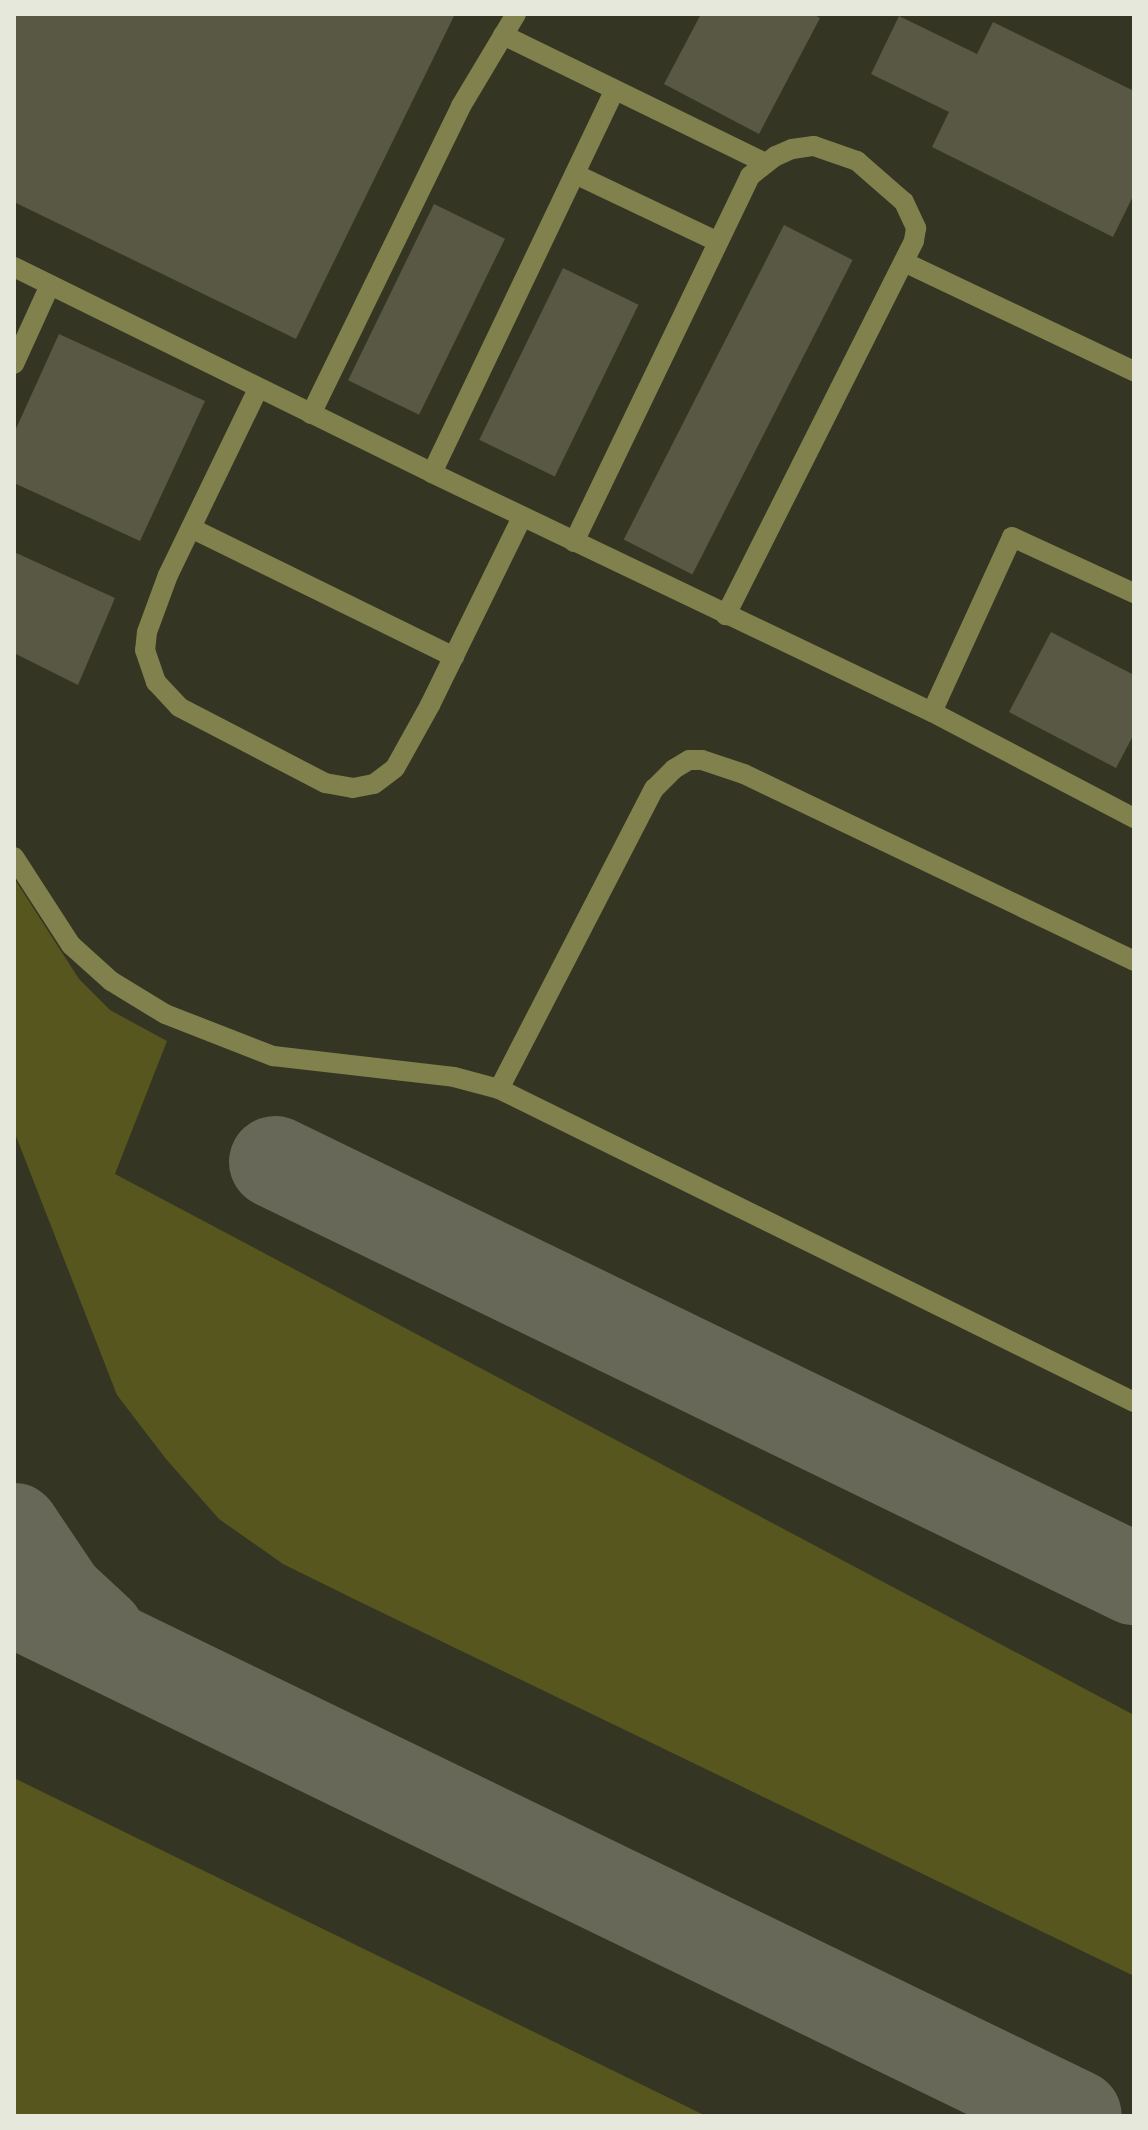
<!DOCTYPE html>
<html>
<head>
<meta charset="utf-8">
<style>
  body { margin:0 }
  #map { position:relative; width:1148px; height:2130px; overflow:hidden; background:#353523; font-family:"Sofia Sans Condensed",sans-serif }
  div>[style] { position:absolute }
  .green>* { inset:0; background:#56561e }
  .taxiway>* { height:92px; margin:-46px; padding:0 46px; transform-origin:46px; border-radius:46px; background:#686858 }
  .building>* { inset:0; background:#585845; transform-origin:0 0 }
  .minor>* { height:20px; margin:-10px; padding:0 10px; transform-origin:10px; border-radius:10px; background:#80814c }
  span { translate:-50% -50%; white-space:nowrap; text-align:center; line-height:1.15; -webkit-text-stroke:7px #353523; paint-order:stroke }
  .frame { position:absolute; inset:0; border:16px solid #e7e8dc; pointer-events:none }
</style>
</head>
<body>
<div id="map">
  <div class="green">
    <div style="clip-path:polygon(14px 878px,79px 979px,110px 1010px,167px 1041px,115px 1174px,1134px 1715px,1134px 1976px,354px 1599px,283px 1564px,219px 1519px,166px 1459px,117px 1395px,14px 1131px)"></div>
    <div style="clip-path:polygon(14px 1778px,706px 2116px,14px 2116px)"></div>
  </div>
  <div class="taxiway">
    <div style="left:275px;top:1162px;width:955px;rotate:25.89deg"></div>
    <div style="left:14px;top:1529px;width:81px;rotate:56.1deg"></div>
    <div style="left:59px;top:1596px;width:54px;rotate:42.8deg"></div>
    <div style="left:14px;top:1601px;width:1180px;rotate:25.87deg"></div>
  </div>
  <div class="building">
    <div style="clip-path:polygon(14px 14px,455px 14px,296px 339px,14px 202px)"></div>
    <div style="clip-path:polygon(701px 14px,813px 14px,820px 18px,759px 134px,664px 84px)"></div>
    <div style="clip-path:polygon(899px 16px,977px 54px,993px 22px,1134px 91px,1134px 194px,1113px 237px,932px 147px,949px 112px,871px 74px)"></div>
    <div style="left:434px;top:204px;width:79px;height:196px;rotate:26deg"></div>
    <div style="left:784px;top:225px;width:77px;height:353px;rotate:27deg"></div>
    <div style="left:563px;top:268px;width:84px;height:191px;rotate:26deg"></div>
    <div style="clip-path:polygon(59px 334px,205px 401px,140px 541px,14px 483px,14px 433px)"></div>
    <div style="clip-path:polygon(14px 552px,115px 598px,78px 685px,14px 653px)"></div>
    <div style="clip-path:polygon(1051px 632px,1134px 675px,1134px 734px,1116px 768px,1009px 712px)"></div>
  </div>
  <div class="minor">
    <div style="left:503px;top:35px;width:292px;rotate:26deg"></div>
    <div style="left:575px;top:174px;width:158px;rotate:25.4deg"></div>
    <div style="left:904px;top:262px;width:255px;rotate:25.4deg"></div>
    <div style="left:14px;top:267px;width:466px;rotate:26.2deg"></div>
    <div style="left:432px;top:473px;width:554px;rotate:25.55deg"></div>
    <div style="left:932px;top:712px;width:228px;rotate:27.7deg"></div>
    <div style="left:14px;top:364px;width:87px;rotate:-65.5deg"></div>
    <div style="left:258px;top:389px;width:207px;rotate:115.8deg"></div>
    <div style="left:168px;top:575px;width:61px;rotate:110.2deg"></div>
    <div style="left:147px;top:632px;width:18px;rotate:96deg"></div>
    <div style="left:145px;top:650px;width:34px;rotate:71deg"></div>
    <div style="left:156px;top:682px;width:34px;rotate:47deg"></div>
    <div style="left:179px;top:707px;width:165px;rotate:27.5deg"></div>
    <div style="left:325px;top:783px;width:28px;rotate:10deg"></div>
    <div style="left:353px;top:788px;width:21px;rotate:-11deg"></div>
    <div style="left:374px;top:784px;width:26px;rotate:-37deg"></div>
    <div style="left:395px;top:768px;width:72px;rotate:-60.9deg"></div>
    <div style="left:430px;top:705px;width:209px;rotate:-63.9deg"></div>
    <div style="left:311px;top:414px;width:343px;rotate:-64deg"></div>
    <div style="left:461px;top:106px;width:107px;rotate:-59.1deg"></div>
    <div style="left:432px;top:473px;width:424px;rotate:-64.5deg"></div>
    <div style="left:191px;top:528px;width:293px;rotate:26.1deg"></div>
    <div style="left:574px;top:542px;width:406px;rotate:-64.3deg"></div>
    <div style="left:750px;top:176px;width:33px;rotate:-38deg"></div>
    <div style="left:776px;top:156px;width:17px;rotate:-24deg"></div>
    <div style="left:792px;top:149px;width:22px;rotate:-8deg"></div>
    <div style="left:814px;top:146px;width:46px;rotate:19.2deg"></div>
    <div style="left:857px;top:161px;width:62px;rotate:41.1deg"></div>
    <div style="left:904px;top:202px;width:29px;rotate:65deg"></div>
    <div style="left:916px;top:228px;width:13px;rotate:99deg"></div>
    <div style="left:914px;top:241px;width:419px;rotate:116.7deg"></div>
    <div style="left:932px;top:712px;width:192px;rotate:-65.4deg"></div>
    <div style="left:1012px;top:537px;width:134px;rotate:24.7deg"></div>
    <div style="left:14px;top:857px;width:105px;rotate:57.1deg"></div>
    <div style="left:71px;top:945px;width:54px;rotate:42deg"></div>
    <div style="left:111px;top:981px;width:63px;rotate:31.4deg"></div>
    <div style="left:165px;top:1014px;width:116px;rotate:21.3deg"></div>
    <div style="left:273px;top:1056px;width:182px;rotate:6.6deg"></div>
    <div style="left:454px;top:1077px;width:47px;rotate:14.9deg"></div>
    <div style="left:499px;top:1089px;width:708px;rotate:26.24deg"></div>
    <div style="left:499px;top:1089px;width:338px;rotate:-62.7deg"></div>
    <div style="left:654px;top:789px;width:28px;rotate:-45deg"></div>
    <div style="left:674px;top:769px;width:17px;rotate:-31deg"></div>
    <div style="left:689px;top:760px;width:13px"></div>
    <div style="left:702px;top:760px;width:44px;rotate:18.4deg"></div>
    <div style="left:744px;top:774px;width:433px;rotate:25.6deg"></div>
  </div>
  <div class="frame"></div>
</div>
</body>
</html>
